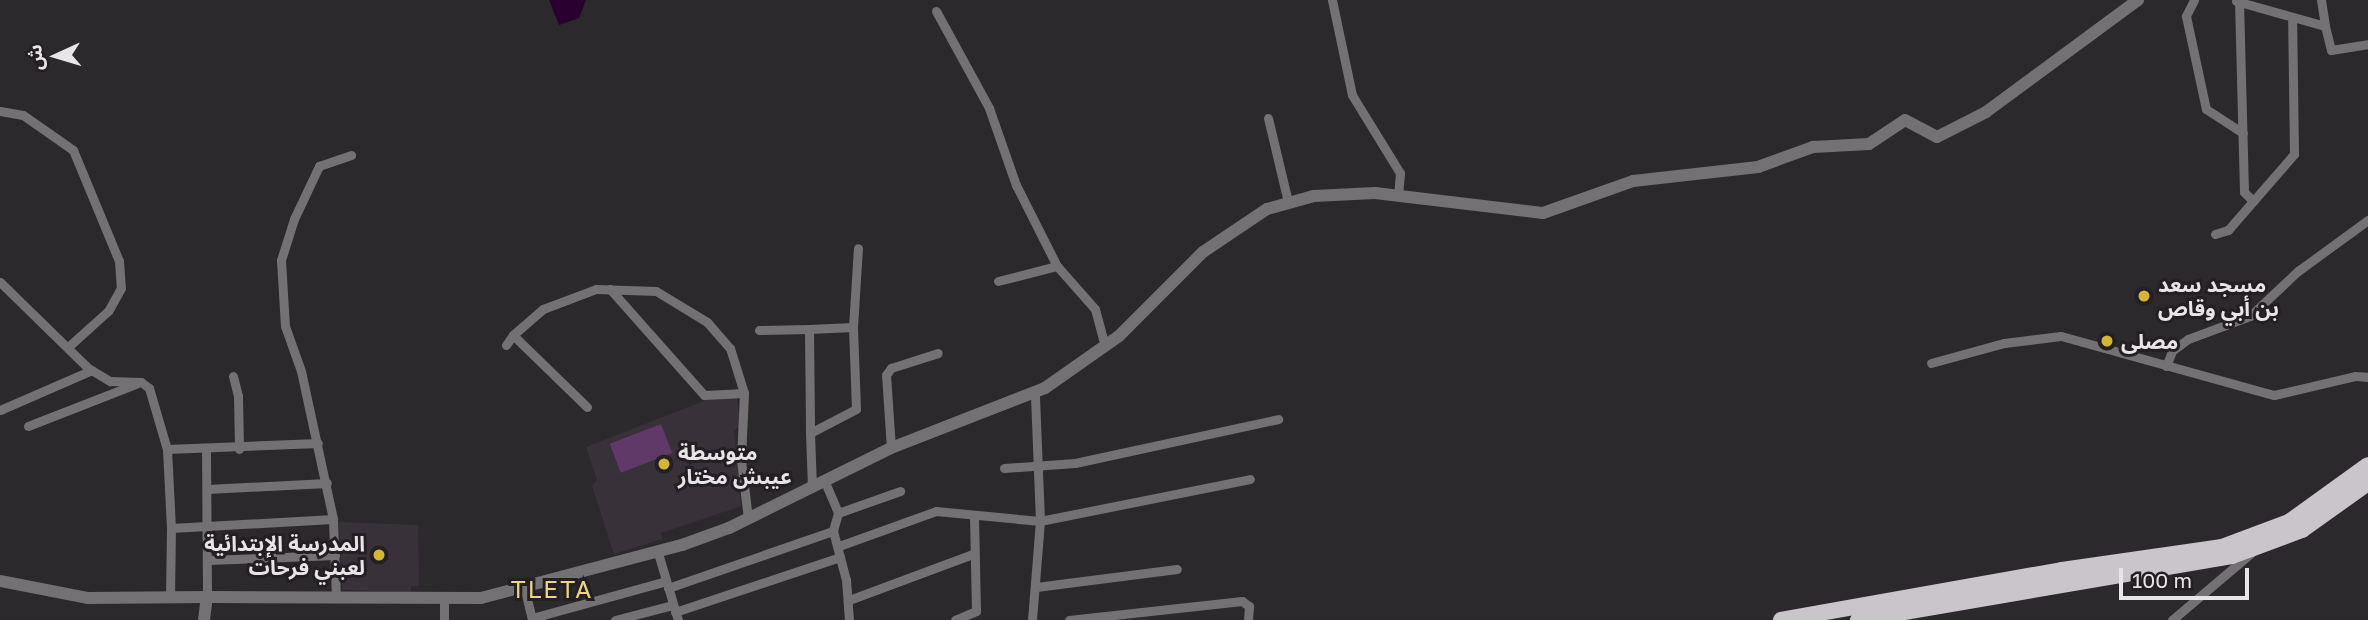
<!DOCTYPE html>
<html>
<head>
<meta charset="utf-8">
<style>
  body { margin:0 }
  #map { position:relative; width:2368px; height:620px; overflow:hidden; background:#2c292d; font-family:"Golos Text","Noto Sans Arabic",sans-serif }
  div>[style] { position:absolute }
  .built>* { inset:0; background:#38313a }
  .green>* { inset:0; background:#613968; transform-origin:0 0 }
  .water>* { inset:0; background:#29002f }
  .minor>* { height:9px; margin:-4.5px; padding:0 4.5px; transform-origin:4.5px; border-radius:4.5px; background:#737173 }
  .tertiary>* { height:12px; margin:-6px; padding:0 6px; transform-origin:6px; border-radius:6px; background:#737173 }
  .trunk>* { height:16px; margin:-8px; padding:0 8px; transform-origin:8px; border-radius:8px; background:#cac5ca }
  .dots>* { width:19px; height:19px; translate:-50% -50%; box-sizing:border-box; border:4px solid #231f23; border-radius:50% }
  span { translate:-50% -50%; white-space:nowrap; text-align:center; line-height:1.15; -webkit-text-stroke:6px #231f23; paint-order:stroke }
  .poi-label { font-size:21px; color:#e7e5e8; font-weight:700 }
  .left { translate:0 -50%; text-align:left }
  .right { translate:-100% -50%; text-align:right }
  .quarter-label { font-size:24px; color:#ead588; letter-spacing:2px }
  .north { position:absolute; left:21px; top:21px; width:70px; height:70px; -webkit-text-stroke:5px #231f23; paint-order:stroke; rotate:266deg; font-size:19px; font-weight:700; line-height:28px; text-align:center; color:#e7e5e8 }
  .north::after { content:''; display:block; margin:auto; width:24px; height:32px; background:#e7e5e8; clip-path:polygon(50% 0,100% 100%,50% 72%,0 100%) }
  .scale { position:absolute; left:2119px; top:568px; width:130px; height:32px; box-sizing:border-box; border:4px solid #e7e5e8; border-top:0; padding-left:9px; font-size:21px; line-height:24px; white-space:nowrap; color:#e7e5e8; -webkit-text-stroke:5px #231f23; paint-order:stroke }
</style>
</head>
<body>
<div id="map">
  <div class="built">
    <div style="clip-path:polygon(714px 397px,737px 398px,740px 426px,734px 431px,741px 506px,661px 533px,662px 539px,614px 554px,592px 486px,597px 480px,586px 447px)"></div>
    <div style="clip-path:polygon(339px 522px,418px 525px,419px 586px,411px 586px,411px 592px,342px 590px)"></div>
  </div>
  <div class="green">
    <div style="left:661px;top:424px;width:31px;height:55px;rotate:69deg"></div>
  </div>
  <div class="water">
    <div style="clip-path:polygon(549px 0,586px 0,579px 18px,559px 25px)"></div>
  </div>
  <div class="minor">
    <div style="left:1332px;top:0;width:97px;rotate:78.1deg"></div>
    <div style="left:1352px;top:95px;width:92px;rotate:58.4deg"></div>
    <div style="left:1400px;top:173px;width:23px;rotate:95deg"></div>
    <div style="left:2194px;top:0;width:18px;rotate:117deg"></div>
    <div style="left:2186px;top:16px;width:95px;rotate:77.9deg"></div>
    <div style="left:2206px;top:109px;width:44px;rotate:33deg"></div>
    <div style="left:2321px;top:0;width:26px;rotate:81deg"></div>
    <div style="left:2236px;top:1px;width:92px;rotate:15.7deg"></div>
    <div style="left:2325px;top:26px;width:25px;rotate:76deg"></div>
    <div style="left:2331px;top:50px;width:37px;rotate:-9deg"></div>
    <div style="left:2239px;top:1px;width:191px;rotate:88.5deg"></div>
    <div style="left:2244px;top:192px;width:13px;rotate:45deg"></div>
    <div style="left:936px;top:11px;width:111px;rotate:61.3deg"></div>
    <div style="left:989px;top:108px;width:82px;rotate:70.7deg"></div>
    <div style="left:1016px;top:185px;width:91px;rotate:63.2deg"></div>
    <div style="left:1057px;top:266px;width:57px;rotate:48.5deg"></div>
    <div style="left:1095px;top:309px;width:39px;rotate:75deg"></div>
    <div style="left:0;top:111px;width:23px;rotate:10deg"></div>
    <div style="left:23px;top:115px;width:61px;rotate:35deg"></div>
    <div style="left:73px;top:150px;width:120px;rotate:67.5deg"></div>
    <div style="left:119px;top:261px;width:27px;rotate:86deg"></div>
    <div style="left:121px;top:288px;width:26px;rotate:119deg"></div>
    <div style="left:108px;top:311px;width:54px;rotate:138deg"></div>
    <div style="left:1268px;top:118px;width:86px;rotate:76.6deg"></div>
    <div style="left:2215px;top:234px;width:14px;rotate:-17deg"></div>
    <div style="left:2228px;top:230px;width:101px;rotate:-49deg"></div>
    <div style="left:2294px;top:154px;width:136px;rotate:-90.8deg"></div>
    <div style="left:998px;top:281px;width:61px;rotate:-14.3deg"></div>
    <div style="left:0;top:282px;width:123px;rotate:44.3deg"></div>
    <div style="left:88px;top:368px;width:26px;rotate:31deg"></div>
    <div style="left:110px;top:381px;width:31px;rotate:2deg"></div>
    <div style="left:141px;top:382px;width:10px;rotate:37deg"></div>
    <div style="left:149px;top:388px;width:64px;rotate:73.6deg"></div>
    <div style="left:167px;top:449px;width:79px;rotate:87.1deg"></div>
    <div style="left:610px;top:289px;width:142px;rotate:48.4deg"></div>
    <div style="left:704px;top:395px;width:40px;rotate:-2.9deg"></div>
    <div style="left:853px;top:327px;width:79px;rotate:-86.4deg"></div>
    <div style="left:759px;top:330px;width:50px;rotate:-1.1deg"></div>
    <div style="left:506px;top:345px;width:12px;rotate:-55deg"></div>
    <div style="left:1931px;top:363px;width:76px;rotate:-15.3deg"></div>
    <div style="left:2004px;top:343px;width:57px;rotate:-7deg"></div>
    <div style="left:2061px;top:336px;width:221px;rotate:15.5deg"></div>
    <div style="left:2274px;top:395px;width:83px;rotate:-13.2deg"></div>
    <div style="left:2355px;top:376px;width:13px;rotate:4deg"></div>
    <div style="left:2166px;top:366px;width:16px;rotate:-68deg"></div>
    <div style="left:2172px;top:351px;width:20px;rotate:-37deg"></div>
    <div style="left:2188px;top:339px;width:66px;rotate:-20.4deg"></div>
    <div style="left:2250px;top:316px;width:66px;rotate:-43.2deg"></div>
    <div style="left:2298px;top:271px;width:87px;rotate:-36.1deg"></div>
    <div style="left:233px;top:376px;width:21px;rotate:76deg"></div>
    <div style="left:238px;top:396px;width:53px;rotate:88.9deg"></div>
    <div style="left:587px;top:407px;width:103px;rotate:-135.8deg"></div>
    <div style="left:513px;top:335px;width:40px;rotate:-41deg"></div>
    <div style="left:543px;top:309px;width:57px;rotate:-20.7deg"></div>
    <div style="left:596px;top:289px;width:60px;rotate:1.9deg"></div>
    <div style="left:656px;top:291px;width:60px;rotate:31.3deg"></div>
    <div style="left:707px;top:322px;width:35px;rotate:49deg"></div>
    <div style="left:730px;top:348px;width:47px;rotate:72.7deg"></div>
    <div style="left:744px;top:393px;width:67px;rotate:92.6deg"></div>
    <div style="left:741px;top:460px;width:59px;rotate:83.2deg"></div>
    <div style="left:0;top:410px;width:100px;rotate:-23.5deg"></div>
    <div style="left:28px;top:426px;width:116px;rotate:-21.3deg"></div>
    <div style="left:810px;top:433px;width:52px;rotate:-27.6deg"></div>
    <div style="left:856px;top:409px;width:82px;rotate:-92.1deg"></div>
    <div style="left:853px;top:327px;width:44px;rotate:177.4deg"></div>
    <div style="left:809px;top:329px;width:104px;rotate:89.4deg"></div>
    <div style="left:810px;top:433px;width:55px;rotate:87.9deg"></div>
    <div style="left:891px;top:448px;width:73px;rotate:-93.9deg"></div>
    <div style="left:886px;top:375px;width:9px;rotate:-54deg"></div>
    <div style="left:891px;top:368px;width:49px;rotate:-17.7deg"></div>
    <div style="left:167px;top:449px;width:151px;rotate:-2.3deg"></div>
    <div style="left:206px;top:449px;width:148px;rotate:89.6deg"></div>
    <div style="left:1004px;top:468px;width:71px;rotate:-4deg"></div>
    <div style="left:1075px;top:463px;width:208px;rotate:-12.2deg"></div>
    <div style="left:825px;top:482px;width:34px;rotate:67deg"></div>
    <div style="left:838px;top:513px;width:19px;rotate:106deg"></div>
    <div style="left:833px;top:531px;width:51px;rotate:75.1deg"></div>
    <div style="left:846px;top:580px;width:40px;rotate:85.7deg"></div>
    <div style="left:207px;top:489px;width:120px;rotate:-2.9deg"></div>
    <div style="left:838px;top:513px;width:66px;rotate:-19.5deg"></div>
    <div style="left:839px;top:546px;width:103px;rotate:-19.8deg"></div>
    <div style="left:936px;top:511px;width:104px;rotate:5.5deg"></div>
    <div style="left:1040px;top:521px;width:214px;rotate:-11.3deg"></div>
    <div style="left:658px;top:553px;width:70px;rotate:73.4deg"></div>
    <div style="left:207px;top:560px;width:128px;rotate:-2.2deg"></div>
    <div style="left:524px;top:587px;width:34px;rotate:76deg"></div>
    <div style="left:1036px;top:587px;width:142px;rotate:-7.3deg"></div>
    <div style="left:668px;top:588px;width:175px;rotate:-19.1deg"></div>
    <div style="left:170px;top:598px;width:70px;rotate:-89.2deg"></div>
    <div style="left:171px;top:528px;width:162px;rotate:-3.2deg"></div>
    <div style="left:336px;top:598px;width:79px;rotate:-92.2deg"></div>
    <div style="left:333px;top:519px;width:151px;rotate:-102.2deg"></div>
    <div style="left:301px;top:371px;width:48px;rotate:-109.6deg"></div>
    <div style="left:285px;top:326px;width:66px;rotate:-93.5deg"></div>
    <div style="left:281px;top:260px;width:43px;rotate:-72.4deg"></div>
    <div style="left:294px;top:219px;width:59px;rotate:-64.7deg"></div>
    <div style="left:319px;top:166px;width:34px;rotate:-19deg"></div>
    <div style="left:849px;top:600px;width:132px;rotate:-20.4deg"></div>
    <div style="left:675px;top:612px;width:174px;rotate:-18.4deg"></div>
    <div style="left:532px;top:618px;width:139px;rotate:-15.4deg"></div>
    <div style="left:444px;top:620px;width:22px;rotate:-90deg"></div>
    <div style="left:615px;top:620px;width:60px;rotate:-14.5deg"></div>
    <div style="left:955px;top:620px;width:23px;rotate:-23deg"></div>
    <div style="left:976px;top:611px;width:96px;rotate:-91.2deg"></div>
    <div style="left:1032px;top:620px;width:99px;rotate:-85.4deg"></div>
    <div style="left:1040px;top:521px;width:127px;rotate:-92.3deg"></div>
    <div style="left:1069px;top:620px;width:174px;rotate:-6.3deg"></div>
    <div style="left:1242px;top:601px;width:9px;rotate:36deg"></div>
    <div style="left:1249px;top:606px;width:14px;rotate:94deg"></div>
    <div style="left:2172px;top:620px;width:104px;rotate:-40.3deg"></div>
  </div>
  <div class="tertiary">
    <div style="left:0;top:581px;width:90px;rotate:10.9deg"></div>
    <div style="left:88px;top:598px;width:119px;rotate:-0.5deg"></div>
    <div style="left:204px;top:620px;width:23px;rotate:-83deg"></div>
    <div style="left:207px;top:597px;width:274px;rotate:0.2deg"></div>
    <div style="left:481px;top:598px;width:208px;rotate:-14.8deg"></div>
    <div style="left:682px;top:545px;width:50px;rotate:-19.9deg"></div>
    <div style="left:729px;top:528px;width:181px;rotate:-26.3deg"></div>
    <div style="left:891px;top:448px;width:165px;rotate:-21.3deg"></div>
    <div style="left:1045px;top:388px;width:90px;rotate:-35.1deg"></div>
    <div style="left:1119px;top:336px;width:119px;rotate:-45deg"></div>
    <div style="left:1203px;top:252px;width:77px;rotate:-33.9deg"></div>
    <div style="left:1267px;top:209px;width:49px;rotate:-15.5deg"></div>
    <div style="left:1314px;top:196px;width:61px;rotate:-2.8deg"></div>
    <div style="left:1375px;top:193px;width:169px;rotate:6.8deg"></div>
    <div style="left:1543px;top:213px;width:96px;rotate:-19.6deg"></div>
    <div style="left:1633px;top:181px;width:126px;rotate:-6.4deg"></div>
    <div style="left:1758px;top:167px;width:59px;rotate:-20deg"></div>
    <div style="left:1813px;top:147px;width:56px;rotate:-3.1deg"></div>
    <div style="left:1869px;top:144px;width:43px;rotate:-33.7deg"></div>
    <div style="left:1905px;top:120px;width:36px;rotate:28deg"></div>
    <div style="left:1937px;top:137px;width:55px;rotate:-27deg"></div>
    <div style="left:1986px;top:112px;width:189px;rotate:-36.4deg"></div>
  </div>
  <div class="trunk">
    <div style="left:1781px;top:620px;width:285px;rotate:-10.1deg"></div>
    <div style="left:2062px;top:570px;width:162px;rotate:-8.2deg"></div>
    <div style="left:2222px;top:547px;width:72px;rotate:-20.5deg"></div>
    <div style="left:2289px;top:522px;width:97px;rotate:-35.8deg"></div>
    <div style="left:1858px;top:620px;width:379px;rotate:-9.7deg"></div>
    <div style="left:2232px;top:556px;width:75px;rotate:-20.4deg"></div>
    <div style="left:2302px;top:530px;width:81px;rotate:-35.5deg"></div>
  </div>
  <div class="dots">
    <div style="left:2144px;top:296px;background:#d5b535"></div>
    <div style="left:2107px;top:341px;background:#d5b535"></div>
    <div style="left:664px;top:464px;background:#d5b535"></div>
    <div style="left:379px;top:555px;background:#d5b535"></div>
  </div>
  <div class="poi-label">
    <span class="left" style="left:2158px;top:296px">مسجد سعد<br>بن أبي وقاص</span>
    <span class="left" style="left:2121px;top:341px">مصلى</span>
    <span class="left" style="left:678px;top:464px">متوسطة<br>عيبش مختار</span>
    <span class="right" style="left:365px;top:555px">المدرسة الإبتدائية<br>لعبني فرحات</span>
  </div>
  <div class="quarter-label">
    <span style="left:552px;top:589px">TLETA</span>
  </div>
  <div class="north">ش</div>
  <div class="scale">100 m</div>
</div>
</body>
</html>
